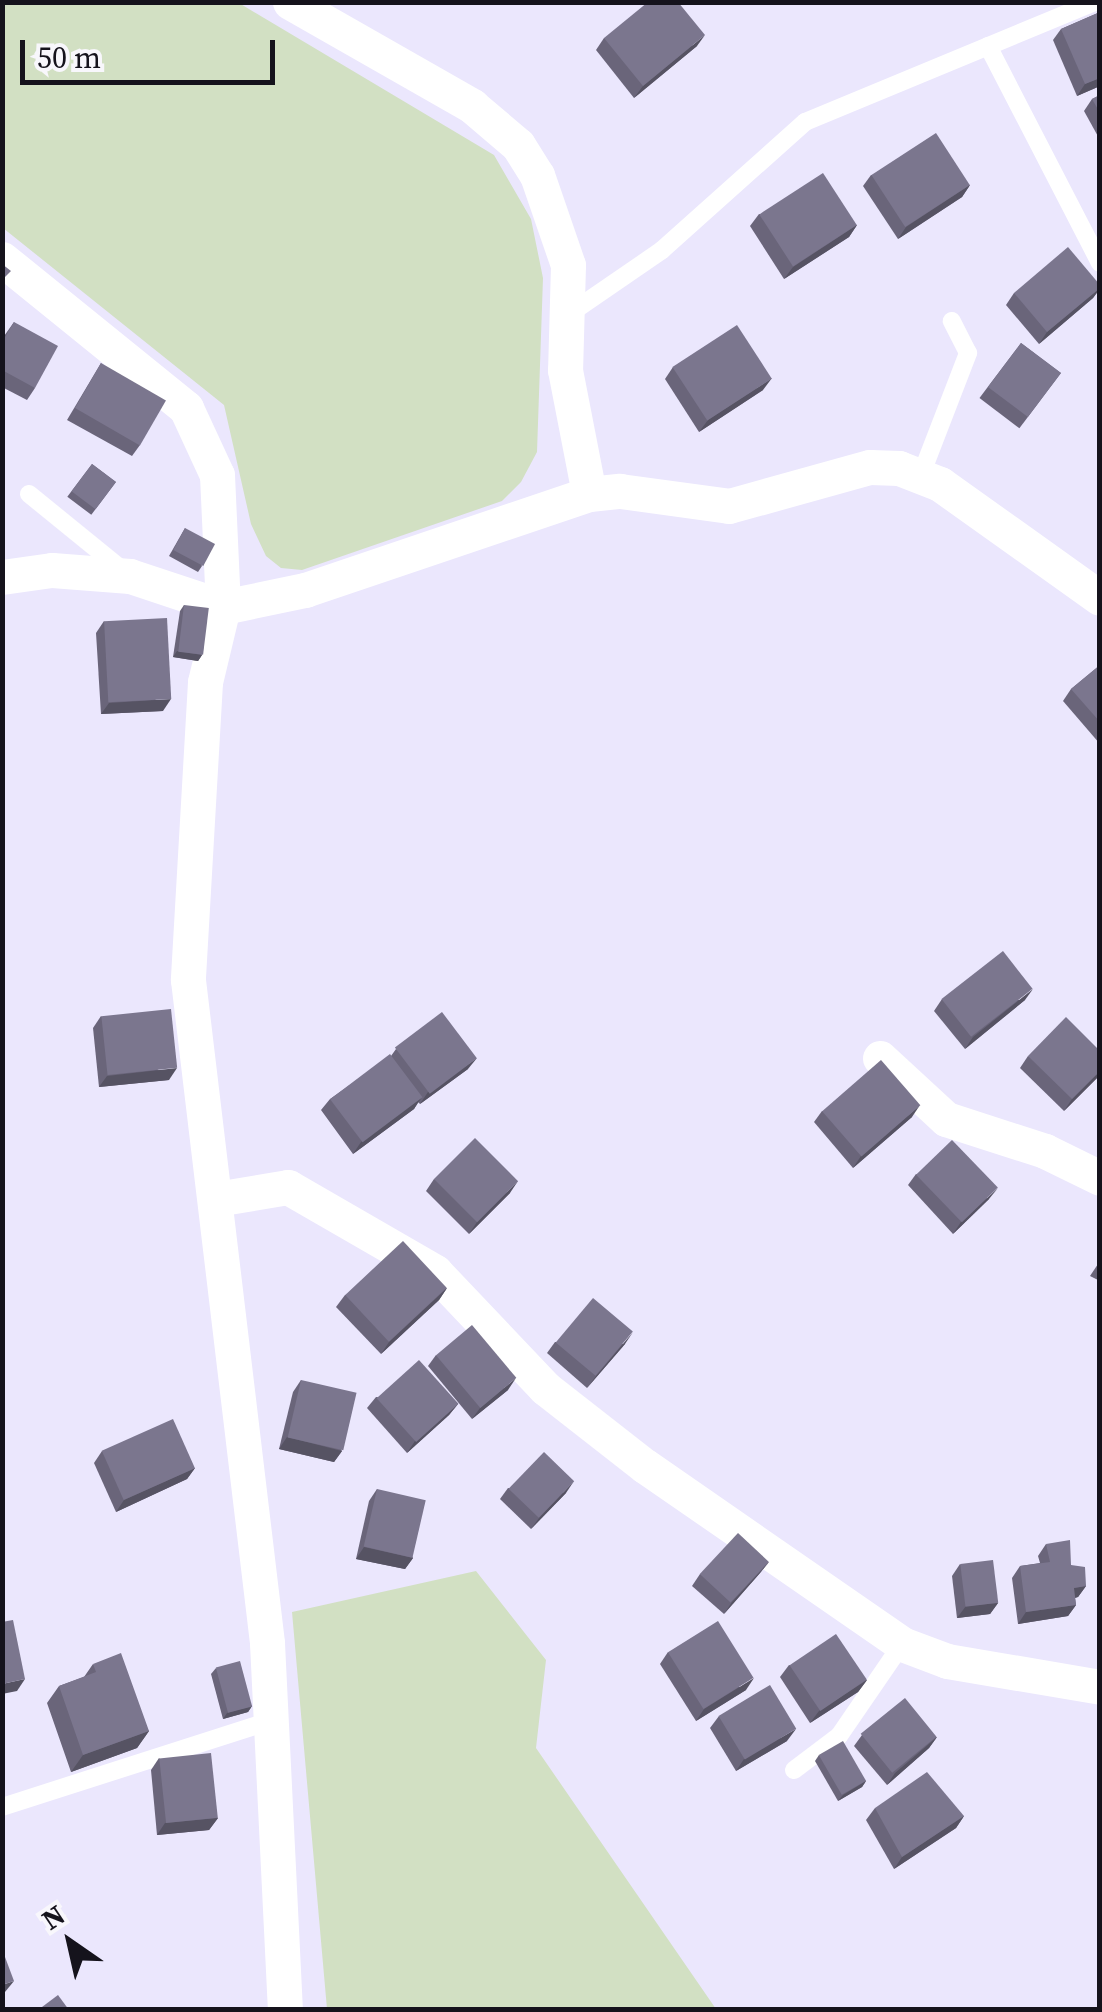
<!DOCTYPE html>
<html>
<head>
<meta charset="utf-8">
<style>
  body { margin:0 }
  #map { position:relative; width:1102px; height:2012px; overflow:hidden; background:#ebe7fd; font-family:"Source Serif 4",serif }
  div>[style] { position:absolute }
  .green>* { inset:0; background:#d2e0c3 }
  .service>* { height:18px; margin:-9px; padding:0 9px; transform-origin:9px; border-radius:9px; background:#fff }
  .minor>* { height:35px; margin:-17.5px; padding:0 17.5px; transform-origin:17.5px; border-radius:17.5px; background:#fff }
  .wall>* { inset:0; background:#6a657a; transform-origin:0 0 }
  .shaded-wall>* { inset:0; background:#565363 }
  .building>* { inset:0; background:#7b768e; transform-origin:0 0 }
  span { translate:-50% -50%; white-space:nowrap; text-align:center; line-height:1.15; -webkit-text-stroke:9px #f8f7fc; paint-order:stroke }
  .frame { position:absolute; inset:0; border:5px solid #15131c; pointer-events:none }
  .north { position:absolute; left:20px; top:1892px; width:100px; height:100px; -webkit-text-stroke:8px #f8f7fc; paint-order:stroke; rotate:326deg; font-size:28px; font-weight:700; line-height:40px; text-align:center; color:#15131c }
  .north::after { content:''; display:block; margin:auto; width:35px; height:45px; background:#15131c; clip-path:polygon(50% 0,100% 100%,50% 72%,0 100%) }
  .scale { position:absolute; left:20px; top:40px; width:255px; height:45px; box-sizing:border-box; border:5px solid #15131c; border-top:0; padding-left:12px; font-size:30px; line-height:35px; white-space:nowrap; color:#15131c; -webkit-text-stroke:8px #f8f7fc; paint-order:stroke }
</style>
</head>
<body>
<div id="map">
  <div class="green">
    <div style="clip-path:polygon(3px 2px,239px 3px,494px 155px,531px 219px,543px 278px,537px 452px,521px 482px,502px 501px,302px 570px,281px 568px,266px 556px,251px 524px,224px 405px,3px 228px)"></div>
    <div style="clip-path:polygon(476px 1571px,546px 1660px,536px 1748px,716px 2009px,327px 2009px,292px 1612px)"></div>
  </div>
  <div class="service">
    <div style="left:988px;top:46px;width:244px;rotate:62.7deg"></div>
    <div style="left:569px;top:314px;width:113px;rotate:-34.5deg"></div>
    <div style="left:662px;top:250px;width:192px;rotate:-41.8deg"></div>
    <div style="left:805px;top:122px;width:313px;rotate:-22.5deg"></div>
    <div style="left:921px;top:475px;width:131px;rotate:-68.9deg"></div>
    <div style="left:968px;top:353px;width:36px;rotate:-117deg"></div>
    <div style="left:29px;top:494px;width:124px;rotate:39.1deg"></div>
    <div style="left:794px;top:1770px;width:56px;rotate:-37.1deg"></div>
    <div style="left:839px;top:1736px;width:112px;rotate:-55.6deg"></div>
    <div style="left:2px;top:1807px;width:281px;rotate:-17.8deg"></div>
  </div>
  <div class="minor">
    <div style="left:290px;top:2px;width:210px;rotate:29.7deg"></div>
    <div style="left:472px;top:106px;width:60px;rotate:40.3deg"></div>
    <div style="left:518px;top:145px;width:36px;rotate:58deg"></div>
    <div style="left:537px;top:175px;width:95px;rotate:71deg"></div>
    <div style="left:568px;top:265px;width:105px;rotate:91.6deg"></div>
    <div style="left:565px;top:370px;width:126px;rotate:79deg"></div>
    <div style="left:2px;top:259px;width:237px;rotate:39deg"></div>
    <div style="left:186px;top:408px;width:74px;rotate:65.2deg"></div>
    <div style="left:217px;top:475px;width:132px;rotate:87.4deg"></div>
    <div style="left:223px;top:607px;width:77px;rotate:103.5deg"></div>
    <div style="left:205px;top:682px;width:298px;rotate:93.3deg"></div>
    <div style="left:188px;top:980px;width:668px;rotate:83.2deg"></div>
    <div style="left:267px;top:1643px;width:367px;rotate:87.2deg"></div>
    <div style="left:2px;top:577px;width:50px;rotate:-8deg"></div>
    <div style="left:52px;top:570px;width:78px;rotate:4.4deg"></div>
    <div style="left:130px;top:576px;width:98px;rotate:18.4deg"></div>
    <div style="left:223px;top:607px;width:84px;rotate:-11.7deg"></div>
    <div style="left:305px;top:590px;width:300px;rotate:-18.7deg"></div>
    <div style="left:589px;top:494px;width:31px;rotate:-6deg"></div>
    <div style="left:620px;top:491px;width:110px;rotate:7.8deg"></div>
    <div style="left:729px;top:506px;width:146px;rotate:-15.5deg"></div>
    <div style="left:870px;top:467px;width:29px;rotate:2deg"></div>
    <div style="left:899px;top:468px;width:44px;rotate:21.3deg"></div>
    <div style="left:940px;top:484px;width:196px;rotate:35.5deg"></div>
    <div style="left:880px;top:1058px;width:90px;rotate:42.7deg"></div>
    <div style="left:946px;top:1119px;width:104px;rotate:17.9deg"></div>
    <div style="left:1045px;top:1151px;width:61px;rotate:26.1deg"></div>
    <div style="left:216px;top:1199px;width:73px;rotate:-9.5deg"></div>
    <div style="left:288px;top:1187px;width:170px;rotate:30deg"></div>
    <div style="left:435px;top:1272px;width:160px;rotate:46.5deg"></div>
    <div style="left:545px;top:1388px;width:127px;rotate:38deg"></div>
    <div style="left:645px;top:1466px;width:313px;rotate:34.7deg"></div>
    <div style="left:902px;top:1644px;width:48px;rotate:20.7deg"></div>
    <div style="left:947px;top:1661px;width:155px;rotate:9.6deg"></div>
  </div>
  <div class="wall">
    <div style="clip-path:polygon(1100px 12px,1100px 86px,1077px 96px,1053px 40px,1061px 29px)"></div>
    <div style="clip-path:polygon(604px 38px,697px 46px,634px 98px,596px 50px)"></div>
    <div style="clip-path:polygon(1100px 95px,1100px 140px,1084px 111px,1092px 99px)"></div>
    <div style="clip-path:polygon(871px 175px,970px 185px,962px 197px,898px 239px,863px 186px)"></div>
    <div style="clip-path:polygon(759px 214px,857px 225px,849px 237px,784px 279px,750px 226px)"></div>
    <div style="clip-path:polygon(1100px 289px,1093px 298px,1039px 344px,1006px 305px,1014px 293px)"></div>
    <div style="clip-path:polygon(14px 322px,35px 388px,27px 400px,2px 387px,2px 339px)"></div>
    <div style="left:1021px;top:343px;width:50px;height:69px;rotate:37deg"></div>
    <div style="clip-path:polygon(101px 363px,140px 445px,132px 456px,67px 420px)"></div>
    <div style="clip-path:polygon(673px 367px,763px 390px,699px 432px,665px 379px)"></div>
    <div style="left:92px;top:464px;width:30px;height:41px;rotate:37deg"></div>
    <div style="clip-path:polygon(185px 528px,202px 566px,198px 572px,169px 556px)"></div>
    <div style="clip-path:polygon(184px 605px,202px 655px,198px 661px,173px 657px,180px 611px)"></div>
    <div style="clip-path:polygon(104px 621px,163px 711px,101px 714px,96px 633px)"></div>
    <div style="clip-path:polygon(1100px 665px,1100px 744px,1063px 701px,1071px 689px)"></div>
    <div style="clip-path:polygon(942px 999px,1025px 1000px,965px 1049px,934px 1011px)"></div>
    <div style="clip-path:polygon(101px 1016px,169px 1080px,99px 1087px,93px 1028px)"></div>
    <div style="clip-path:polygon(396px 1049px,468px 1069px,420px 1104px,418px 1102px,414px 1109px,353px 1154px,321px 1110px,330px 1099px,391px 1056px)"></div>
    <div style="clip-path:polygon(1028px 1056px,1100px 1075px,1064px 1111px,1020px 1068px)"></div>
    <div style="clip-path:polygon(822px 1111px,912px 1117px,853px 1168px,814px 1122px)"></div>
    <div style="clip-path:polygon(916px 1174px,989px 1199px,953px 1234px,908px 1185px)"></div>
    <div style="clip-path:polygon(434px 1179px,510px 1193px,469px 1234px,426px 1191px)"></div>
    <div style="clip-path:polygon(1100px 1261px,1100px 1281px,1090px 1276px)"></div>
    <div style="clip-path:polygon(447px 1288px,439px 1300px,381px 1354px,336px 1307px,345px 1295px)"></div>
    <div style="clip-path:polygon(555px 1342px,625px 1344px,587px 1388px,547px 1353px)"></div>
    <div style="clip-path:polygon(436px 1355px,508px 1390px,472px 1419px,428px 1366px)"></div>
    <div style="clip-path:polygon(301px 1380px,342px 1451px,334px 1462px,279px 1449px,293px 1392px)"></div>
    <div style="clip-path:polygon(376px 1397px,458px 1404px,449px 1415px,407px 1453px,367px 1408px)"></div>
    <div style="clip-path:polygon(102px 1451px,195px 1468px,187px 1479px,116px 1512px,94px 1463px)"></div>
    <div style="clip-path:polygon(508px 1488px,566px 1493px,531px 1529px,500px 1499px)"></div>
    <div style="clip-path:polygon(377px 1489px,413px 1558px,405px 1569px,356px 1559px,369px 1501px)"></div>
    <div style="clip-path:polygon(1046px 1544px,1071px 1565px,1086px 1586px,1078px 1597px,1075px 1598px,1076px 1605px,1068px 1616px,1018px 1624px,1012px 1578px,1020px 1566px,1040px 1563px,1038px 1556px)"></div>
    <div style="clip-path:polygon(769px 1562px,760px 1573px,724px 1614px,692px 1586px,700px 1574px)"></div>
    <div style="clip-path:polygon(960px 1564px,998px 1603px,990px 1614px,957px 1618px,952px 1576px)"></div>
    <div style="clip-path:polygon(668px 1652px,746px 1690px,696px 1721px,660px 1664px)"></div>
    <div style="clip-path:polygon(93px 1664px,149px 1731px,137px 1748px,71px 1772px,47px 1703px,59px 1686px,84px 1677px)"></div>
    <div style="clip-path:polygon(789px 1665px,867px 1680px,858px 1692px,810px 1723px,780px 1677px)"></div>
    <div style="clip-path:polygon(216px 1668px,252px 1706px,248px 1712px,223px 1719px,211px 1674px)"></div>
    <div style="clip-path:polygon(719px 1716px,787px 1741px,736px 1771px,710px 1728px)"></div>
    <div style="clip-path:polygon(862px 1735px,937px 1737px,929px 1748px,887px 1785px,854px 1746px)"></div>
    <div style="clip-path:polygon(819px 1755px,866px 1781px,862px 1787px,838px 1801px,815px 1761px)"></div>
    <div style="clip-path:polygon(159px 1758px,218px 1818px,209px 1830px,157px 1835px,151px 1770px)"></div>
    <div style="clip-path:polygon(875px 1808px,964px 1816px,956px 1828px,894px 1869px,866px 1820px)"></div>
  </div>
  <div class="shaded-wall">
    <div style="clip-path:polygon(705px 35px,697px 46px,634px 98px,643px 86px)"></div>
    <div style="clip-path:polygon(1100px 78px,1100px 86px,1077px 96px,1085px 84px)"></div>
    <div style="clip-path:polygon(970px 185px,962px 197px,898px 239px,906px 227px)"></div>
    <div style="clip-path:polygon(857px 225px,849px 237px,784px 279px,793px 267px)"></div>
    <div style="clip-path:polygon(1100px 288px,1093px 298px,1039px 344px,1047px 332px)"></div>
    <div style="clip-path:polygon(772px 378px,763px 390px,699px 432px,708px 420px)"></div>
    <div style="clip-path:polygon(177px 651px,202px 655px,198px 661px,173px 657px)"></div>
    <div style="clip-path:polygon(171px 699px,163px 711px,101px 714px,109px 703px)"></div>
    <div style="clip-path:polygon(1033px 989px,1025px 1000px,965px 1049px,973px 1037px)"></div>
    <div style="clip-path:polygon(477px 1058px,468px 1069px,420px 1104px,428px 1092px)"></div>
    <div style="clip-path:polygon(177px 1068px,169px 1080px,99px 1087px,107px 1076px)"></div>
    <div style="clip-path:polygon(1100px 1071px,1100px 1075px,1064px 1111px,1072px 1099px)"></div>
    <div style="clip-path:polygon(422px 1097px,414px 1109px,353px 1154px,361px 1142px)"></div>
    <div style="clip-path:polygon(920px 1105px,912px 1117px,853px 1168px,861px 1156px)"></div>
    <div style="clip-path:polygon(518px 1181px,510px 1193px,469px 1234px,477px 1222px)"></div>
    <div style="clip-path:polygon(998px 1188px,989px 1199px,953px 1234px,961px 1222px)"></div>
    <div style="clip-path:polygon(447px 1288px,439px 1300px,381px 1354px,389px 1342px)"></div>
    <div style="clip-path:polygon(633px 1332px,625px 1344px,587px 1388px,596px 1376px)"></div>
    <div style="clip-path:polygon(516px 1378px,508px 1390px,472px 1419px,480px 1408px)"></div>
    <div style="clip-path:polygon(458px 1404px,449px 1415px,407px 1453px,415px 1441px)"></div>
    <div style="clip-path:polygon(287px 1437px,342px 1451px,334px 1462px,279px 1449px)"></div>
    <div style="clip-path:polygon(195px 1468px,187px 1479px,116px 1512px,124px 1500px)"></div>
    <div style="clip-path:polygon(574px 1481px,566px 1493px,531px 1529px,539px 1518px)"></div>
    <div style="clip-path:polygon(364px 1547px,413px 1558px,405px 1569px,356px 1559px)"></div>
    <div style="clip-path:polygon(769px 1562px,760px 1573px,724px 1614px,732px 1602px)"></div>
    <div style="clip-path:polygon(1086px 1586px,1078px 1597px,1066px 1600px,1074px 1588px)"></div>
    <div style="clip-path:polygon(998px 1603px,990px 1614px,957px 1618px,966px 1606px)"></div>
    <div style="clip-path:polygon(1076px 1605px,1068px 1616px,1018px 1624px,1026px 1612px)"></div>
    <div style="clip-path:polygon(754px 1678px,746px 1690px,696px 1721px,704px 1709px)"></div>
    <div style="clip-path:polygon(25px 1679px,17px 1691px,2px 1694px,2px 1684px)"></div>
    <div style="clip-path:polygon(867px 1680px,858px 1692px,810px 1723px,819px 1711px)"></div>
    <div style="clip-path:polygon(252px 1706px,248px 1712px,223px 1719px,227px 1713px)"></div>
    <div style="clip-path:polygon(796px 1729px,787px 1741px,736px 1771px,744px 1759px)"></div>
    <div style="clip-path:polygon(149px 1731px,137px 1748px,71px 1772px,83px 1755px)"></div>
    <div style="clip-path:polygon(937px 1737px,929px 1748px,887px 1785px,895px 1773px)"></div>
    <div style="clip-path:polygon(866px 1781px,862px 1787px,838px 1801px,843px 1795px)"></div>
    <div style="clip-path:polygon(964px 1816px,956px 1828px,894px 1869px,902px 1857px)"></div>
    <div style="clip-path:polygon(218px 1818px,209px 1830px,157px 1835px,165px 1823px)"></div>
    <div style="clip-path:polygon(14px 1981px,5px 1992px,2px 1994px,2px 1985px)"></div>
  </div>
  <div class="building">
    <div style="clip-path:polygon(648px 2px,678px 2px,705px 35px,643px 86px,604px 38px)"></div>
    <div style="clip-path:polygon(1100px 12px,1100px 78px,1085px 84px,1061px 29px)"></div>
    <div style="clip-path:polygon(1100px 95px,1100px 113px,1092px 99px)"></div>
    <div style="left:936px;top:133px;width:62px;height:77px;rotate:57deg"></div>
    <div style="left:823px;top:173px;width:62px;height:76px;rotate:57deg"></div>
    <div style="clip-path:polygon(1068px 247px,1100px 285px,1100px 288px,1047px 332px,1014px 293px)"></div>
    <div style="clip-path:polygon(2px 264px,11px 271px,2px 280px)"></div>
    <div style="clip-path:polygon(14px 322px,58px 346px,35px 388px,2px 370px,2px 342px)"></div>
    <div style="left:737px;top:325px;width:64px;height:77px;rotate:57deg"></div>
    <div style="left:1021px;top:343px;width:50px;height:55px;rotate:37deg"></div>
    <div style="left:101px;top:363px;width:75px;height:52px;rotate:30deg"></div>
    <div style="left:92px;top:464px;width:30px;height:34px;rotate:37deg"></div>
    <div style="left:185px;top:528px;width:34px;height:25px;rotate:28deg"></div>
    <div style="left:184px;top:605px;width:25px;height:47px;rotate:7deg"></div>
    <div style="left:167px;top:618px;width:81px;height:63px;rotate:87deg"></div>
    <div style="clip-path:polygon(1100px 665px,1100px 722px,1071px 689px)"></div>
    <div style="left:1003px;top:951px;width:48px;height:78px;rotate:52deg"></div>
    <div style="left:171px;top:1009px;width:59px;height:70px;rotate:84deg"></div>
    <div style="left:442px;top:1012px;width:58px;height:59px;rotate:53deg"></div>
    <div style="clip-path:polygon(1066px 1017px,1100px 1051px,1100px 1071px,1072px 1099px,1028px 1056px)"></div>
    <div style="left:390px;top:1054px;width:54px;height:75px;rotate:53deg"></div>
    <div style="left:881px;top:1060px;width:60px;height:78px;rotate:49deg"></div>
    <div style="left:475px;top:1138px;width:61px;height:58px;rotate:45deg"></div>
    <div style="left:952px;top:1140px;width:66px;height:50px;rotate:46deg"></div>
    <div style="left:403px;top:1241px;width:64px;height:79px;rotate:47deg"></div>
    <div style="left:593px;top:1298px;width:52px;height:58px;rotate:40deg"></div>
    <div style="left:472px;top:1325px;width:69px;height:47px;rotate:50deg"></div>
    <div style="left:419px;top:1360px;width:59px;height:57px;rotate:48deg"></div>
    <div style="left:301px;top:1380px;width:57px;height:59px;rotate:13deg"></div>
    <div style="left:173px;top:1419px;width:54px;height:78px;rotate:66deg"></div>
    <div style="left:544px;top:1452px;width:42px;height:51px;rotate:44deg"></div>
    <div style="left:377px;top:1489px;width:50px;height:59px;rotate:13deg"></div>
    <div style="left:738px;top:1533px;width:42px;height:56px;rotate:43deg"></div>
    <div style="clip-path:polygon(1070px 1540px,1071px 1565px,1085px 1567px,1086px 1586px,1074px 1588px,1076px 1605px,1026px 1612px,1020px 1566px,1050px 1562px,1046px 1544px)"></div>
    <div style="left:993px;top:1560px;width:43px;height:33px;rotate:83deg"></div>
    <div style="clip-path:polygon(13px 1620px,25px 1679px,2px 1684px,2px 1622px)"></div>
    <div style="left:718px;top:1621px;width:67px;height:59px;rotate:58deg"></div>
    <div style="left:836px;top:1634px;width:55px;height:56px;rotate:56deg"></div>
    <div style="clip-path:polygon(121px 1653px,149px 1731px,83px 1755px,59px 1686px,96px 1672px,93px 1664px)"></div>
    <div style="left:240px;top:1661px;width:47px;height:25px;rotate:75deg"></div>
    <div style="left:770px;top:1685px;width:51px;height:60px;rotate:59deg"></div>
    <div style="left:905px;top:1698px;width:50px;height:57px;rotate:51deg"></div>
    <div style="left:843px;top:1741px;width:46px;height:28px;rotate:60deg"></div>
    <div style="left:211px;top:1753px;width:65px;height:52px;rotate:84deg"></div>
    <div style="clip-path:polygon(927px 1772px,964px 1816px,902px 1857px,875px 1808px)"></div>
    <div style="clip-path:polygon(2px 1949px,14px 1981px,2px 1985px)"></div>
    <div style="clip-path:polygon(58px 1995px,69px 2010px,38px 2010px)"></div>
  </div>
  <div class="frame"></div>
  <div class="north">N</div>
  <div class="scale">50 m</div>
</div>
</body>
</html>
